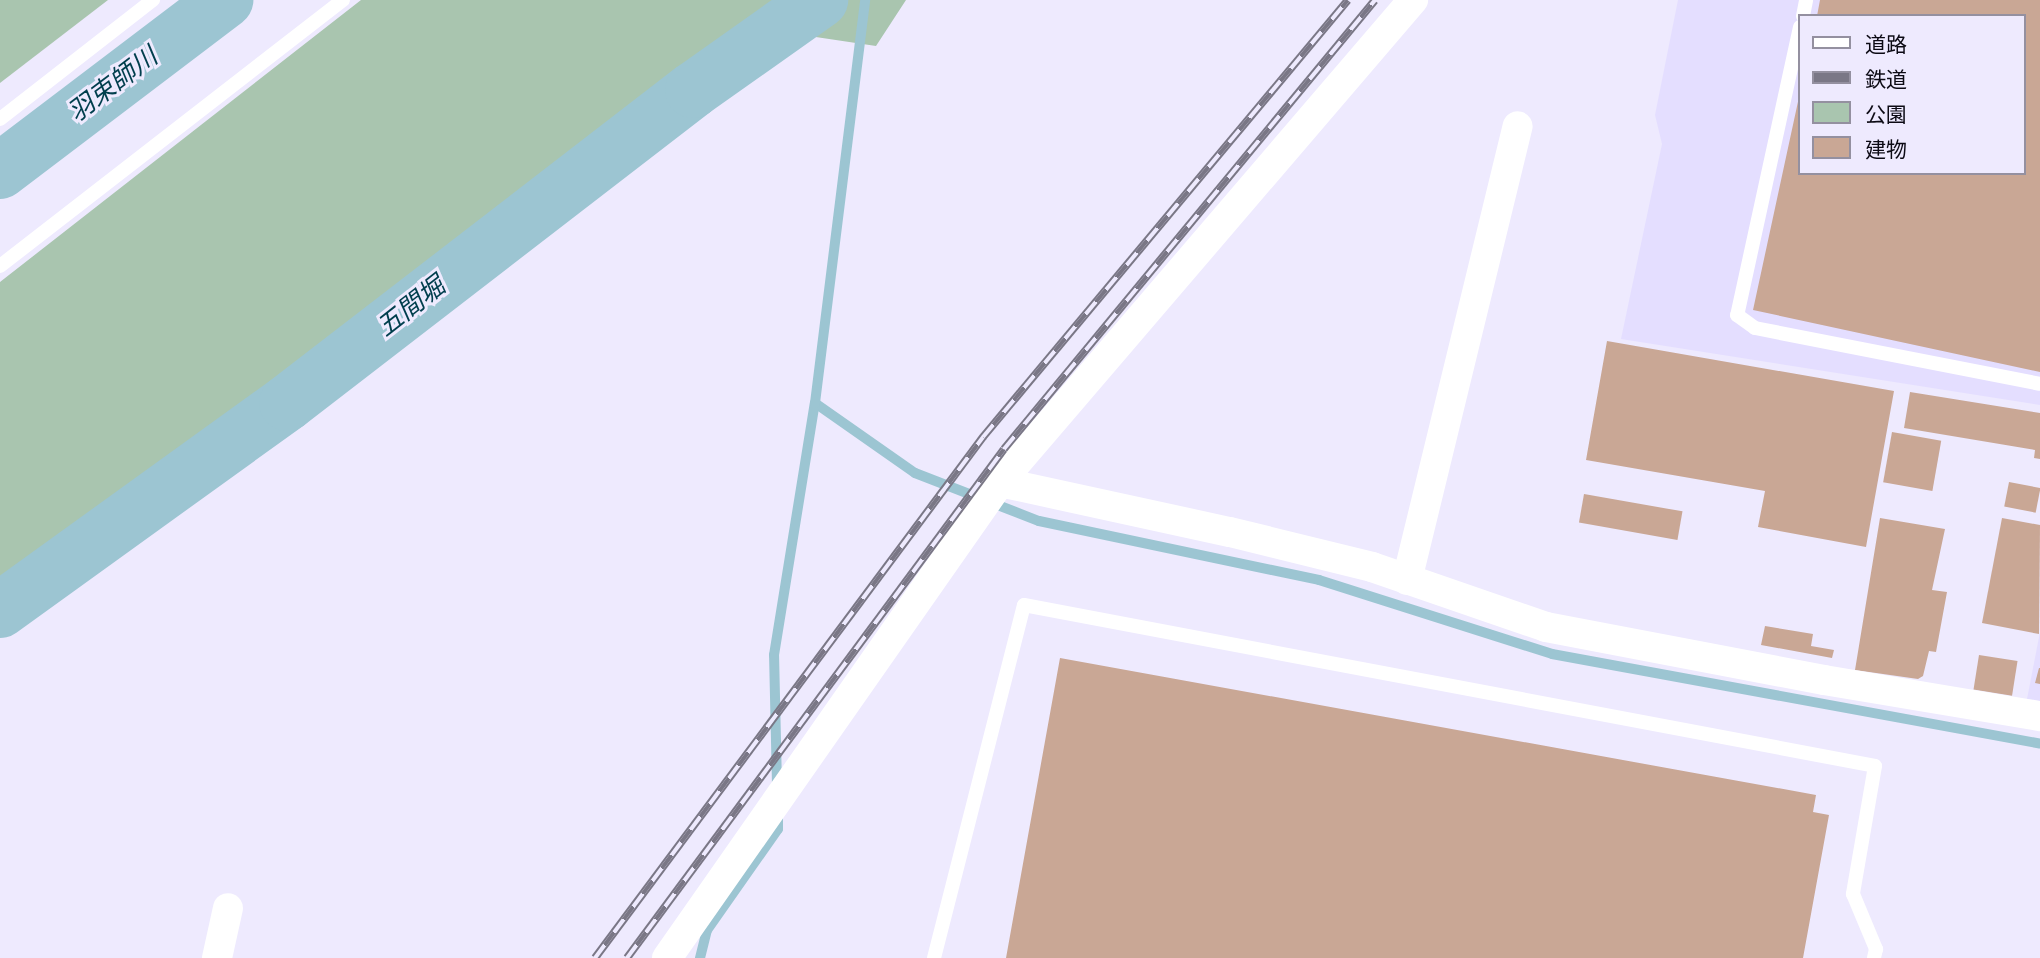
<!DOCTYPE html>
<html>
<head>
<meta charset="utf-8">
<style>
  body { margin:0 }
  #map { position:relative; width:2040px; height:958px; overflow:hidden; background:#eeeafe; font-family:"Libre Baskerville","Noto Sans JP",serif }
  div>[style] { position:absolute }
  .built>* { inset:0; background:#e4deff }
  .green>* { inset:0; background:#a9c5af }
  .stream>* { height:10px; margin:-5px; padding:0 5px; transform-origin:5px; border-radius:5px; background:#9cc5d2 }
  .river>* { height:56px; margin:-28px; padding:0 28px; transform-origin:28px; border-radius:28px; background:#9cc5d2 }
  .building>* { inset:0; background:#c9a795; transform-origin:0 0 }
  .service>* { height:14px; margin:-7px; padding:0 7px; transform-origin:7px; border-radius:7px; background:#fff }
  .minor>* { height:30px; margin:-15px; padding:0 15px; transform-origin:15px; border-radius:15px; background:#fff }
  .rail>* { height:8px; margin-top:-4px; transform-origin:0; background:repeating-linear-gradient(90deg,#eeeafe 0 16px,#7a7786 0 32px); box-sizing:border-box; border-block:2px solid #7a7786 }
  span { translate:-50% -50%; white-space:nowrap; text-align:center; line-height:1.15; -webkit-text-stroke:6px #eeeafe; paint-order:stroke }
  .water-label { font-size:26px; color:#003e4d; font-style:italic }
  .legend { position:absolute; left:1798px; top:14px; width:228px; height:161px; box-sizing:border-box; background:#eeeafe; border:2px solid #9490a0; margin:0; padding:9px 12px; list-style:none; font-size:21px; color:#0c0a14 }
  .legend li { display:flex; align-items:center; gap:14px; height:35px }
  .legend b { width:35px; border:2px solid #9490a0 }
</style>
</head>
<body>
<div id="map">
  <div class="built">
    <div style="clip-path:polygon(evenodd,1678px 0,2040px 0,2040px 405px,1621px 339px,1662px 144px,1655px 115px,1678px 0,1800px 16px,2024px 16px,2024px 173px,1800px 173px,1800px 16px)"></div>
    <div style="clip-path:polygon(2040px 632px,2040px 701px,2027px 699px)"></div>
  </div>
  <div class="green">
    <div style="clip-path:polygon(0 0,108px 0,0 83px)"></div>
    <div style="clip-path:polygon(361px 0,906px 0,876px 46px,809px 36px,0 625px,0 282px)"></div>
  </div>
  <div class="stream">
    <div style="left:815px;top:403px;width:122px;rotate:35deg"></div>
    <div style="left:915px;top:473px;width:133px;rotate:21.2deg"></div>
    <div style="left:1039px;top:521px;width:286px;rotate:11.9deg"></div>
    <div style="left:1319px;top:580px;width:244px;rotate:17.6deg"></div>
    <div style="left:1552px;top:654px;width:496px;rotate:10.4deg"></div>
    <div style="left:777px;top:785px;width:130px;rotate:-91.3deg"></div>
    <div style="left:774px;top:655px;width:255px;rotate:-80.8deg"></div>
    <div style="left:815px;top:403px;width:406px;rotate:-82.9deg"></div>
    <div style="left:700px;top:958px;width:29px;rotate:-76deg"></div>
    <div style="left:707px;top:930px;width:123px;rotate:-54.9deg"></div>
    <div style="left:778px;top:829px;width:15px;rotate:-90deg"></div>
  </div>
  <div class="river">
    <div style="left:0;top:171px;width:283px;rotate:-37.2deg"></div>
    <div style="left:0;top:610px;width:354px;rotate:-35.8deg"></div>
    <div style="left:287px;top:403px;width:513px;rotate:-37.63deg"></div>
    <div style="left:693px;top:90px;width:156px;rotate:-35.3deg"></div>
  </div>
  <div class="building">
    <div style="clip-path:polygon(1820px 0,2040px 0,2040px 372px,1753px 310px,1799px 97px,1800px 173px,2024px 173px,2024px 16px,1817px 16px)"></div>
    <div style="clip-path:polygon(1607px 341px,1894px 391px,1866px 547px,1758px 527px,1765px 491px,1586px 460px)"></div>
    <div style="clip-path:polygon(1910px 392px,2040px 413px,2040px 459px,2034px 458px,2035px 450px,1904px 428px)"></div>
    <div style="left:1892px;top:432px;width:50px;height:51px;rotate:10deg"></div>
    <div style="left:2009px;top:482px;width:32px;height:25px;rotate:11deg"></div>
    <div style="left:1584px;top:494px;width:100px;height:29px;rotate:10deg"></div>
    <div style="clip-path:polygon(1880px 518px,1945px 529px,1932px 590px,1947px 592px,1936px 652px,1929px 651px,1923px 676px,1918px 679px,1855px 670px)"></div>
    <div style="clip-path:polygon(2002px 518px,2040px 525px,2039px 634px,1982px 623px)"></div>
    <div style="clip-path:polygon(1765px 626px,1813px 634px,1811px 646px,1834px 650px,1832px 658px,1761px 645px)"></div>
    <div style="left:1979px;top:655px;width:39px;height:35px;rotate:9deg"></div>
    <div style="clip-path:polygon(1060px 658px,1816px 795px,1813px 812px,1829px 815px,1803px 958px,1006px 958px)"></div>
    <div style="clip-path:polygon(2039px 668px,2040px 668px,2040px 684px,2035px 683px)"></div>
  </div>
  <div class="service">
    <div style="left:1803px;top:16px;width:16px;rotate:-79deg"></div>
    <div style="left:1800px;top:27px;width:295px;rotate:102.3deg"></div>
    <div style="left:1737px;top:315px;width:22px;rotate:36deg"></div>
    <div style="left:1755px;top:328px;width:290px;rotate:11.1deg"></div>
    <div style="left:0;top:119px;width:194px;rotate:-37.9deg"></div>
    <div style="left:0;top:266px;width:434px;rotate:-37.8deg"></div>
    <div style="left:934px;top:958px;width:364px;rotate:-75.7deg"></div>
    <div style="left:1024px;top:605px;width:866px;rotate:10.71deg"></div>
    <div style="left:1875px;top:766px;width:130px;rotate:99.8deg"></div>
    <div style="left:1853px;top:894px;width:60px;rotate:67.3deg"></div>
    <div style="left:1876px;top:949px;width:9px;rotate:103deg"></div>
  </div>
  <div class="minor">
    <div style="left:1000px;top:482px;width:235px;rotate:12.3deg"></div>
    <div style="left:1230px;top:532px;width:146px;rotate:13.8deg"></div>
    <div style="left:1372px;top:567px;width:184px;rotate:19deg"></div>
    <div style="left:1546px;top:627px;width:283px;rotate:10.8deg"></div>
    <div style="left:1824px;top:680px;width:219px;rotate:9.5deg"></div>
    <div style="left:1407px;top:580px;width:467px;rotate:-76.3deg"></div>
    <div style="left:217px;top:958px;width:51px;rotate:-77.6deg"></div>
    <div style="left:667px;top:958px;width:581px;rotate:-55.02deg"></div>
    <div style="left:1000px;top:482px;width:635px;rotate:-49.41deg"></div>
  </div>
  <div class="rail">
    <div style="left:595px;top:958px;width:650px;rotate:-53.32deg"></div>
    <div style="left:983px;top:437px;width:569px;rotate:-50.13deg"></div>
    <div style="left:627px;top:958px;width:633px;rotate:-53.47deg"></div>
    <div style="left:1004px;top:449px;width:582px;rotate:-50.43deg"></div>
  </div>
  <div class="water-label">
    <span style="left:113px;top:85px;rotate:-37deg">羽束師川</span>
    <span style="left:411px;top:307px;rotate:-38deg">五間堀</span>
  </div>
  <ul class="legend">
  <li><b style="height:9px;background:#fff"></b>道路</li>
  <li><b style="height:9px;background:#7a7786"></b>鉄道</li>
  <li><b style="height:19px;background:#a9c5af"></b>公園</li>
  <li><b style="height:19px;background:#c9a795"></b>建物</li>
  </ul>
</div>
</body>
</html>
